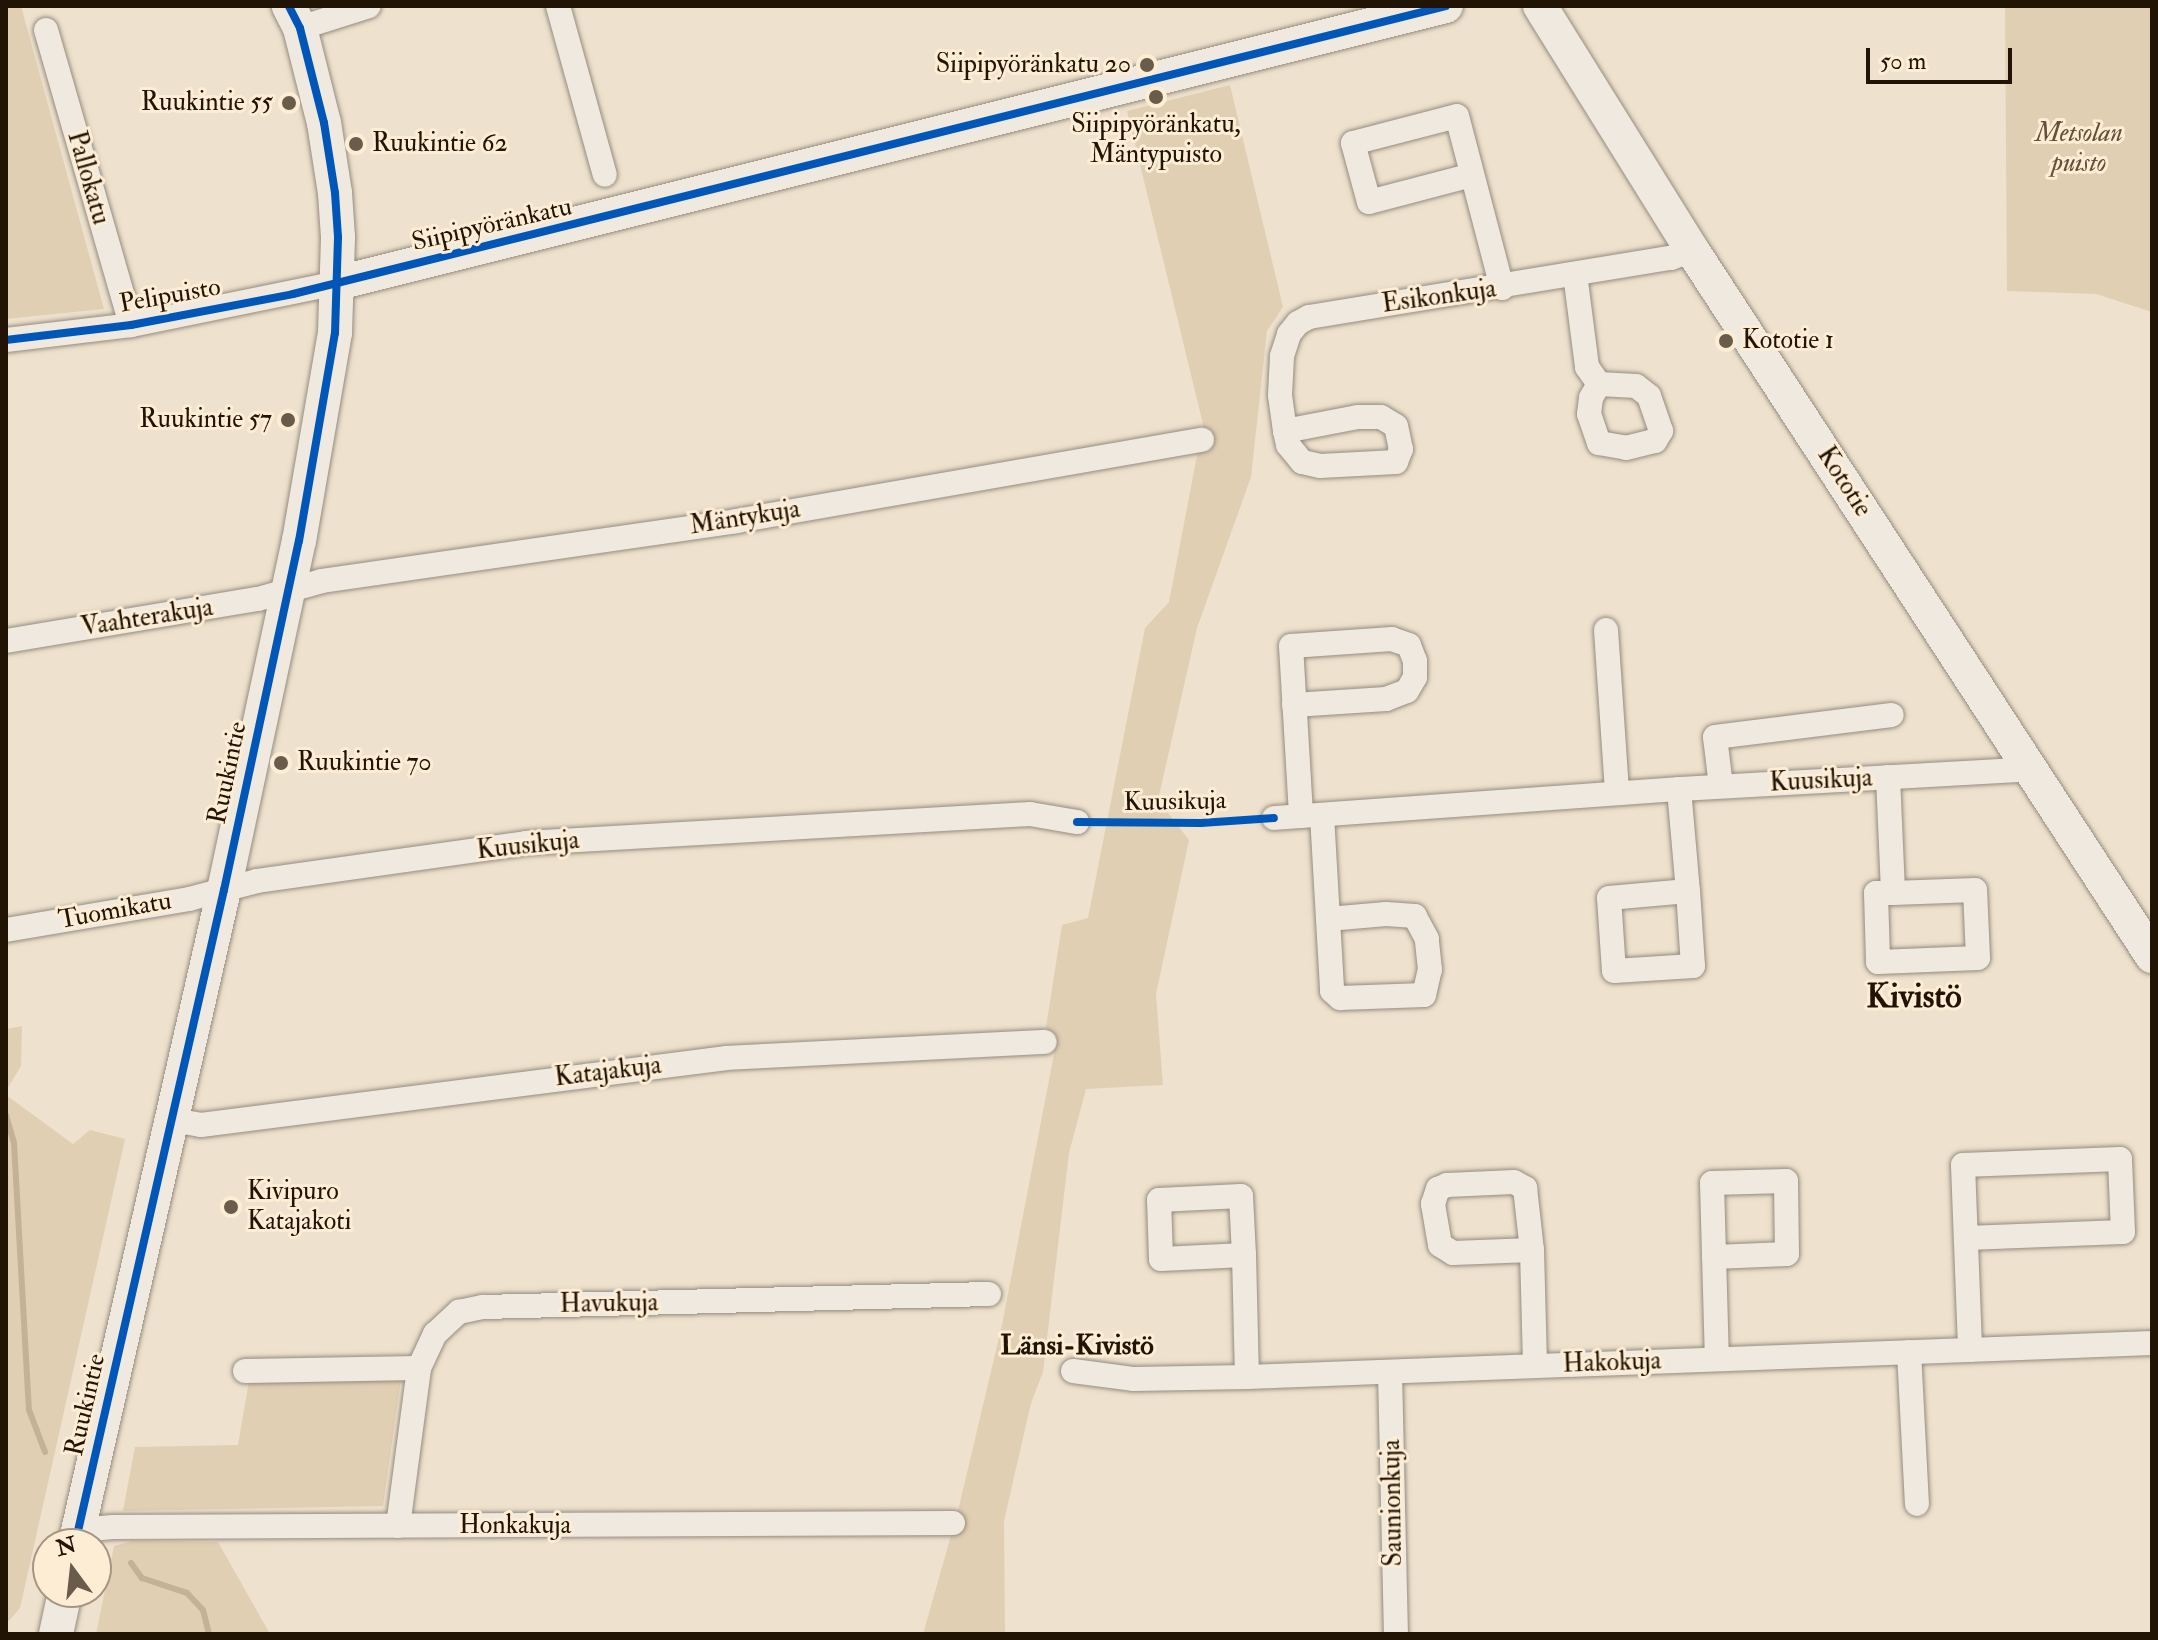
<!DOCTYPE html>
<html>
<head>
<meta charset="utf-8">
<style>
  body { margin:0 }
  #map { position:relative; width:2158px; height:1640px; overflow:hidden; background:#eee1cd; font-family:"IM FELL Double Pica",serif }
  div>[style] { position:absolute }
  .green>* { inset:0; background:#e1cfb4 }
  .stream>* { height:6px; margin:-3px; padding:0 3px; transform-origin:3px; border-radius:3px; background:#c4b197 }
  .roads { filter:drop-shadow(0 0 2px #958c7f) drop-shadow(0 0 2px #958c7f) }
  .street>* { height:24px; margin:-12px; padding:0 12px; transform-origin:12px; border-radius:12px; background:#f0e9df }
  .secondary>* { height:34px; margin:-17px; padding:0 17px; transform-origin:17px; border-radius:17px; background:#f0e9df }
  .cycleway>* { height:8px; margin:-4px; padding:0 4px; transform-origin:4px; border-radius:4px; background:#0057b8 }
  .dots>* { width:22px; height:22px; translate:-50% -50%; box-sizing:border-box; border:4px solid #fdedd5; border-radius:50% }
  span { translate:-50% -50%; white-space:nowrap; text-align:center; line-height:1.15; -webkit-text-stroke:6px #fdedd5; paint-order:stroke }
  .poi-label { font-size:26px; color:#211405 }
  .right { translate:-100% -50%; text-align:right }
  .left { translate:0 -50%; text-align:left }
  .park-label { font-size:26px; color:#61513b; font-style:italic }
  .street-label { font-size:26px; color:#211405 }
  .neighbourhood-label { font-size:28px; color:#211405; font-weight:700 }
  .district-label { font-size:34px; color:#211405; font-weight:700 }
  .frame { position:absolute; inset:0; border:8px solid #211405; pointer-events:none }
  .north { position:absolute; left:32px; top:1528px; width:80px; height:80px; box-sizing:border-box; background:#fdedd5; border:2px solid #a59682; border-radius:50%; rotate:345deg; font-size:22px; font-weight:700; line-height:32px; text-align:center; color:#211405 }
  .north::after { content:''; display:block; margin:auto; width:28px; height:36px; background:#695c4b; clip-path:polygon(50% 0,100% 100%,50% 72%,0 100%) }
  .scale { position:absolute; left:1866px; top:48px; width:146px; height:36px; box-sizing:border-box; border:4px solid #211405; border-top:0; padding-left:10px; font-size:24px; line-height:28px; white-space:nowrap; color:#211405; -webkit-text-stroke:6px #fdedd5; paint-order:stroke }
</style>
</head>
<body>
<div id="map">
  <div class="green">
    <div style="clip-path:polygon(6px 6px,21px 6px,104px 309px,6px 319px)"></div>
    <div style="clip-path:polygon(2005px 6px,2152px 6px,2152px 312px,2096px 294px,2007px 291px)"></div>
    <div style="clip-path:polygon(1230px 85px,1283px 307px,1267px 331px,1251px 477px,1197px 628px,1158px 800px,1189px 840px,1156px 994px,1163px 1085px,1086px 1089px,1069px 1153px,1043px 1372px,1031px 1403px,1004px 1521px,1005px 1634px,923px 1634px,958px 1511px,1002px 1325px,1054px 1054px,1046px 1027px,1062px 925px,1088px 918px,1145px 628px,1169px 602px,1203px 424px,1127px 111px)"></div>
    <div style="clip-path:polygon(22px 1026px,21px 1066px,6px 1091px,6px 1029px)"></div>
    <div style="clip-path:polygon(6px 1095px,73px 1144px,90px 1130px,125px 1139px,20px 1608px,6px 1624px)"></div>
    <div style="clip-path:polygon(401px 1379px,383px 1506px,123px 1511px,135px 1447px,238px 1445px,249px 1381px)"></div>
    <div style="clip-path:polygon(132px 1541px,218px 1542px,270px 1634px,96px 1634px,114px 1546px)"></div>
  </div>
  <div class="stream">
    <div style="left:6px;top:1115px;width:29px;rotate:74deg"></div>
    <div style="left:14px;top:1143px;width:267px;rotate:86.8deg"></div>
    <div style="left:29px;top:1410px;width:45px;rotate:69.1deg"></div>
    <div style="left:131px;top:1563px;width:19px;rotate:54deg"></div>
    <div style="left:142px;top:1578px;width:47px;rotate:18.4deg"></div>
    <div style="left:187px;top:1593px;width:23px;rotate:47deg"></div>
    <div style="left:203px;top:1610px;width:25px;rotate:76deg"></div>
  </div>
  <div class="roads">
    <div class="street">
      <div style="left:558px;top:6px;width:175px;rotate:74.5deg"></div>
      <div style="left:300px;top:28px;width:72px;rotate:-17.7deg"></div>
      <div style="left:46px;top:30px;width:307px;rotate:73.9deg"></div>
      <div style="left:1472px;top:175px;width:106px;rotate:165.3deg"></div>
      <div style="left:1369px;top:202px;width:61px;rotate:-105.2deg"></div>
      <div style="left:1353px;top:143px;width:107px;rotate:-14.6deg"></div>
      <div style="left:1457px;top:116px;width:178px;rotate:75.3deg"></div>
      <div style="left:1575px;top:274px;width:94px;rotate:82.6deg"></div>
      <div style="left:1587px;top:367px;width:21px;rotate:55deg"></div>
      <div style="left:1599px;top:384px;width:16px;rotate:120deg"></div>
      <div style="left:1591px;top:398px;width:16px;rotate:97deg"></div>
      <div style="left:1589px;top:414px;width:31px;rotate:71deg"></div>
      <div style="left:1599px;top:443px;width:27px;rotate:10deg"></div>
      <div style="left:1626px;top:448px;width:30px;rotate:-14deg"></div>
      <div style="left:1655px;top:441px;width:12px;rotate:-59deg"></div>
      <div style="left:1661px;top:431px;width:37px;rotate:-109deg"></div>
      <div style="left:1649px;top:396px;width:16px;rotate:-142deg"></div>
      <div style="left:1636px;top:386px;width:37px;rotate:-177deg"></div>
      <div style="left:6px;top:340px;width:126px;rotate:-6.8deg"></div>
      <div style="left:131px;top:325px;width:211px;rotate:-11.5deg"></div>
      <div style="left:1285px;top:431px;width:74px;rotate:-10.9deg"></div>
      <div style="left:1358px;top:417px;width:23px"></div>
      <div style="left:1381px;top:417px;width:17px;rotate:31deg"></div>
      <div style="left:1396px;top:426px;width:24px;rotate:78deg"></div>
      <div style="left:1401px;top:449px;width:14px;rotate:111deg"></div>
      <div style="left:1396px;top:462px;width:76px;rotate:177deg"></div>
      <div style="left:1320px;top:466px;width:18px;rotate:-167deg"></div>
      <div style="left:1302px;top:462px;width:22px;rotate:-129deg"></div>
      <div style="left:1288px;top:445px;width:14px;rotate:-102deg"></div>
      <div style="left:1285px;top:431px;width:36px;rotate:-98deg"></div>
      <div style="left:1280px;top:395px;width:39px;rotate:-87deg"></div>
      <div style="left:1282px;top:356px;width:23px;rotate:-72deg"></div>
      <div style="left:1289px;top:334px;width:14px;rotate:-51deg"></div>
      <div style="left:1298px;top:323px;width:13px;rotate:-29deg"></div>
      <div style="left:1309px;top:317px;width:367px;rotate:-9.3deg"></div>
      <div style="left:1671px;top:258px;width:22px;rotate:-21deg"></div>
      <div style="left:1606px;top:630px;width:163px;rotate:86.1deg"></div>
      <div style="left:6px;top:641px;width:255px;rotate:-9.5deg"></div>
      <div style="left:258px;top:599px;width:66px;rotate:-15.7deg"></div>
      <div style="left:322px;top:581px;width:418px;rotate:-8.2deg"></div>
      <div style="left:736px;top:521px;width:473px;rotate:-9.9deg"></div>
      <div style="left:1294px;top:705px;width:92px;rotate:-3.7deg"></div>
      <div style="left:1386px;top:699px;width:22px;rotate:-21deg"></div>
      <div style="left:1407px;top:691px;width:16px;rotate:-60deg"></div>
      <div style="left:1415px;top:677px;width:16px;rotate:-90deg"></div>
      <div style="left:1415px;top:661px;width:17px;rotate:-111deg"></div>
      <div style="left:1409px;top:645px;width:18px;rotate:-161deg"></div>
      <div style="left:1392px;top:639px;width:101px;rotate:176deg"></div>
      <div style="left:1291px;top:646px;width:170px;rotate:86.6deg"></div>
      <div style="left:1888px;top:777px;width:116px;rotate:87.5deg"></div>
      <div style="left:1893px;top:893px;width:17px;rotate:180deg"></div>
      <div style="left:1876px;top:893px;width:69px;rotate:88.3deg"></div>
      <div style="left:1878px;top:962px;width:100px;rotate:-2.3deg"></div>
      <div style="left:1978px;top:958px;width:68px;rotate:-92.5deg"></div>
      <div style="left:1975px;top:890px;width:82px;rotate:177.9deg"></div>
      <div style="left:1721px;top:786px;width:49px;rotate:-97deg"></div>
      <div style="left:1715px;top:737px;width:178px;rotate:-7.1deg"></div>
      <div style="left:1679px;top:789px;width:102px;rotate:85deg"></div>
      <div style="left:1688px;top:891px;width:75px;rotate:86.2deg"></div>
      <div style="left:1693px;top:966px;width:79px;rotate:176.4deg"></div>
      <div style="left:1614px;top:971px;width:73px;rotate:-93.9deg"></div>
      <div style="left:1609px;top:898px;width:79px;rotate:-5.1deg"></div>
      <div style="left:1322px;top:815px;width:176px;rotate:86.7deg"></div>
      <div style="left:1332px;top:991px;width:11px;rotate:41deg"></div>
      <div style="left:1340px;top:998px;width:84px;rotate:-2deg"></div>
      <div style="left:1424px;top:995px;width:26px;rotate:-77deg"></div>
      <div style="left:1430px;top:970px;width:31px;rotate:-96deg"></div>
      <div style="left:1427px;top:939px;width:26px;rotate:-118deg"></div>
      <div style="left:1415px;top:916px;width:29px;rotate:-176deg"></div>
      <div style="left:1386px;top:914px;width:58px;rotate:175.1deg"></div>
      <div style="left:1274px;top:818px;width:406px;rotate:-4.1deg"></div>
      <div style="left:1679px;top:789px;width:354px;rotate:-3.2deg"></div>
      <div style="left:6px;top:930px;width:186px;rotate:-9.6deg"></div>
      <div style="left:189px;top:899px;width:70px;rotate:-14.8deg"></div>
      <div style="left:257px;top:881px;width:272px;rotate:-8deg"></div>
      <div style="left:526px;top:843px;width:505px;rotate:-3.29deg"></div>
      <div style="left:1030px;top:814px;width:48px;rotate:9.7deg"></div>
      <div style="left:173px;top:1120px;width:28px;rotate:10deg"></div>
      <div style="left:201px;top:1125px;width:530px;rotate:-7.26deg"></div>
      <div style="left:727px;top:1058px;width:318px;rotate:-2.9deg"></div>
      <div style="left:1966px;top:1238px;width:157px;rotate:-2.2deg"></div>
      <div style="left:2123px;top:1232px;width:73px;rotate:-92.4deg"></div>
      <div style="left:2120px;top:1159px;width:157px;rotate:177.8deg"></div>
      <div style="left:1963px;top:1165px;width:185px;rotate:87.8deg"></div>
      <div style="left:1532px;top:1250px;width:79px;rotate:177.8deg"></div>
      <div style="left:1453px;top:1253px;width:15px;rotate:-148deg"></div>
      <div style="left:1440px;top:1245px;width:42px;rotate:-99.7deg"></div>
      <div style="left:1433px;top:1204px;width:16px;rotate:-72deg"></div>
      <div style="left:1438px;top:1189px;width:10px;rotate:-24deg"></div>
      <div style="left:1447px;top:1185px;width:67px;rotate:-2.6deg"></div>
      <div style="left:1514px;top:1182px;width:13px;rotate:29deg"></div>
      <div style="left:1525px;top:1188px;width:62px;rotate:83.6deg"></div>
      <div style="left:1532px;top:1250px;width:116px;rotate:88.5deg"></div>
      <div style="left:1244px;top:1255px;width:83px;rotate:177.2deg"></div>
      <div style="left:1161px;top:1259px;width:59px;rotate:-91.9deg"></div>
      <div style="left:1159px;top:1200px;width:82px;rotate:-2.8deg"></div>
      <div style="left:1241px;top:1196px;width:59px;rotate:87.1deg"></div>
      <div style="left:1244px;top:1255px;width:122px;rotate:88.6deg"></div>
      <div style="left:1714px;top:1257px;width:73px;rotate:-2.4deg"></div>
      <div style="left:1787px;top:1254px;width:73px;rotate:-90.8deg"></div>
      <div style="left:1786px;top:1181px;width:74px;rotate:178.5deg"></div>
      <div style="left:1712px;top:1183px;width:176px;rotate:88.4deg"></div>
      <div style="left:1909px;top:1352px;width:152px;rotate:87deg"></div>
      <div style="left:245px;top:1371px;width:174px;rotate:-1deg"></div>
      <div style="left:1073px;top:1371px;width:62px;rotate:7.5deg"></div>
      <div style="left:1134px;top:1379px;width:113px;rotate:-1deg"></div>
      <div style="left:1247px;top:1377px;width:906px;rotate:-2.15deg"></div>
      <div style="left:1390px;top:1372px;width:262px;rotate:88.7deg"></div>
      <div style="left:398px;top:1526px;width:159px;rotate:-82.4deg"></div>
      <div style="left:419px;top:1368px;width:38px;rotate:-65deg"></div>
      <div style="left:435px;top:1334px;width:33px;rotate:-43deg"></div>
      <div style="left:459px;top:1312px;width:25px;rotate:-12deg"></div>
      <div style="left:483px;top:1307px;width:506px;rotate:-1.47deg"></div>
      <div style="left:78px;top:1530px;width:35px;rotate:-5deg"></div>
      <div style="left:113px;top:1527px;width:840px;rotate:-0.27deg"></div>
    </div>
    <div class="secondary">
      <div style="left:1540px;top:6px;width:287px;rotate:58.1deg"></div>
      <div style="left:1692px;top:250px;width:843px;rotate:56.91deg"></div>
      <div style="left:338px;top:283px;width:1142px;rotate:-14.04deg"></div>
      <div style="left:75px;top:1544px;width:671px;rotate:-77.17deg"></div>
      <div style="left:224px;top:890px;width:357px;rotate:-77.9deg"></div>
      <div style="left:299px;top:541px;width:211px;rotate:-80.2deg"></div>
      <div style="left:335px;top:333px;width:96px;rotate:-88.2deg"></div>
      <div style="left:338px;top:237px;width:44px;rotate:-93.9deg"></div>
      <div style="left:335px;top:193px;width:71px;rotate:-98.9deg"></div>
      <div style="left:324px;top:123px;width:98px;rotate:-104.2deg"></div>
      <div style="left:300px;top:28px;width:25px;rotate:-117deg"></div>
      <div style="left:56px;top:1634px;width:43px;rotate:-77.9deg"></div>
    </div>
  </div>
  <div class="cycleway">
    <div style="left:6px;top:340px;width:126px;rotate:-6.8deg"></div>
    <div style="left:131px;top:325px;width:165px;rotate:-10.8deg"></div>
    <div style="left:293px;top:294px;width:1188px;rotate:-14.02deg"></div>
    <div style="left:1077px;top:822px;width:124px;rotate:0.5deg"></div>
    <div style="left:1201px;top:823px;width:73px;rotate:-3.9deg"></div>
    <div style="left:75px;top:1544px;width:671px;rotate:-77.17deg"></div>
    <div style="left:224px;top:890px;width:357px;rotate:-77.9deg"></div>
    <div style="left:299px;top:541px;width:211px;rotate:-80.2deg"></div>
    <div style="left:335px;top:333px;width:96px;rotate:-88.2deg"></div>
    <div style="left:338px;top:237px;width:44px;rotate:-93.9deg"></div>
    <div style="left:335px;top:193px;width:71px;rotate:-98.9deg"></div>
    <div style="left:324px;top:123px;width:98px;rotate:-104.2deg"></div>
    <div style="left:300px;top:28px;width:25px;rotate:-117deg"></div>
  </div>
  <div class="dots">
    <div style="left:1147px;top:65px;background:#695c4b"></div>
    <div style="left:1156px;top:97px;background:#695c4b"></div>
    <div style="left:289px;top:103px;background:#695c4b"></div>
    <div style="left:356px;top:144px;background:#695c4b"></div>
    <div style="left:1726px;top:341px;background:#695c4b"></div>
    <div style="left:288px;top:420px;background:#695c4b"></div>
    <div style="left:281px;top:763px;background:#695c4b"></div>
    <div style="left:231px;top:1207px;background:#695c4b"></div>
  </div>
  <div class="poi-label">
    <span class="right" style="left:1131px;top:65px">Siipipyöränkatu 20</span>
    <span class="right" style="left:273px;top:103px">Ruukintie 55</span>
    <span style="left:1156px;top:140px">Siipipyöränkatu,<br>Mäntypuisto</span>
    <span class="left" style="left:372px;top:144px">Ruukintie 62</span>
    <span class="left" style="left:1742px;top:341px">Kototie 1</span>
    <span class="right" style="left:272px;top:420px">Ruukintie 57</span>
    <span class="left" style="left:297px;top:763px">Ruukintie 70</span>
    <span class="left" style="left:247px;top:1207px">Kivipuro<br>Katajakoti</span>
  </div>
  <div class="park-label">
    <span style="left:2079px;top:149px">Metsolan<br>puisto</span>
  </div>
  <div class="street-label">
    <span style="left:88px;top:178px;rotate:74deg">Pallokatu</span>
    <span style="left:492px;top:225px;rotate:-13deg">Siipipyöränkatu</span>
    <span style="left:170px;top:296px;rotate:-10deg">Pelipuisto</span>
    <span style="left:1439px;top:297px;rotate:-8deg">Esikonkuja</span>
    <span style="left:1844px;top:482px;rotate:57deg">Kototie</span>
    <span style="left:745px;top:518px;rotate:-9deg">Mäntykuja</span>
    <span style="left:147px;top:618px;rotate:-9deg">Vaahterakuja</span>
    <span style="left:228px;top:773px;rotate:-78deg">Ruukintie</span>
    <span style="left:1821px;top:781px;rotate:-3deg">Kuusikuja</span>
    <span style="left:1175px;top:802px;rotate:-1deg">Kuusikuja</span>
    <span style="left:528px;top:846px;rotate:-6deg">Kuusikuja</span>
    <span style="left:115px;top:911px;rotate:-10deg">Tuomikatu</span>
    <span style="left:608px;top:1072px;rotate:-7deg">Katajakuja</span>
    <span style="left:609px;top:1304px;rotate:-1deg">Havukuja</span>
    <span style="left:1612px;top:1363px;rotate:-2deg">Hakokuja</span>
    <span style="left:86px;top:1405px;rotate:-77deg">Ruukintie</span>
    <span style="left:1393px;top:1503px;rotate:-91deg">Saunionkuja</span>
    <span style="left:515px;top:1526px">Honkakuja</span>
  </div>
  <div class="neighbourhood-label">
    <span style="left:1077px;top:1346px">Länsi-Kivistö</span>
  </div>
  <div class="district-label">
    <span style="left:1914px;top:997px">Kivistö</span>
  </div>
  <div class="frame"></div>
  <div class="north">N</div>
  <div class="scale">50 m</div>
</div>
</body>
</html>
